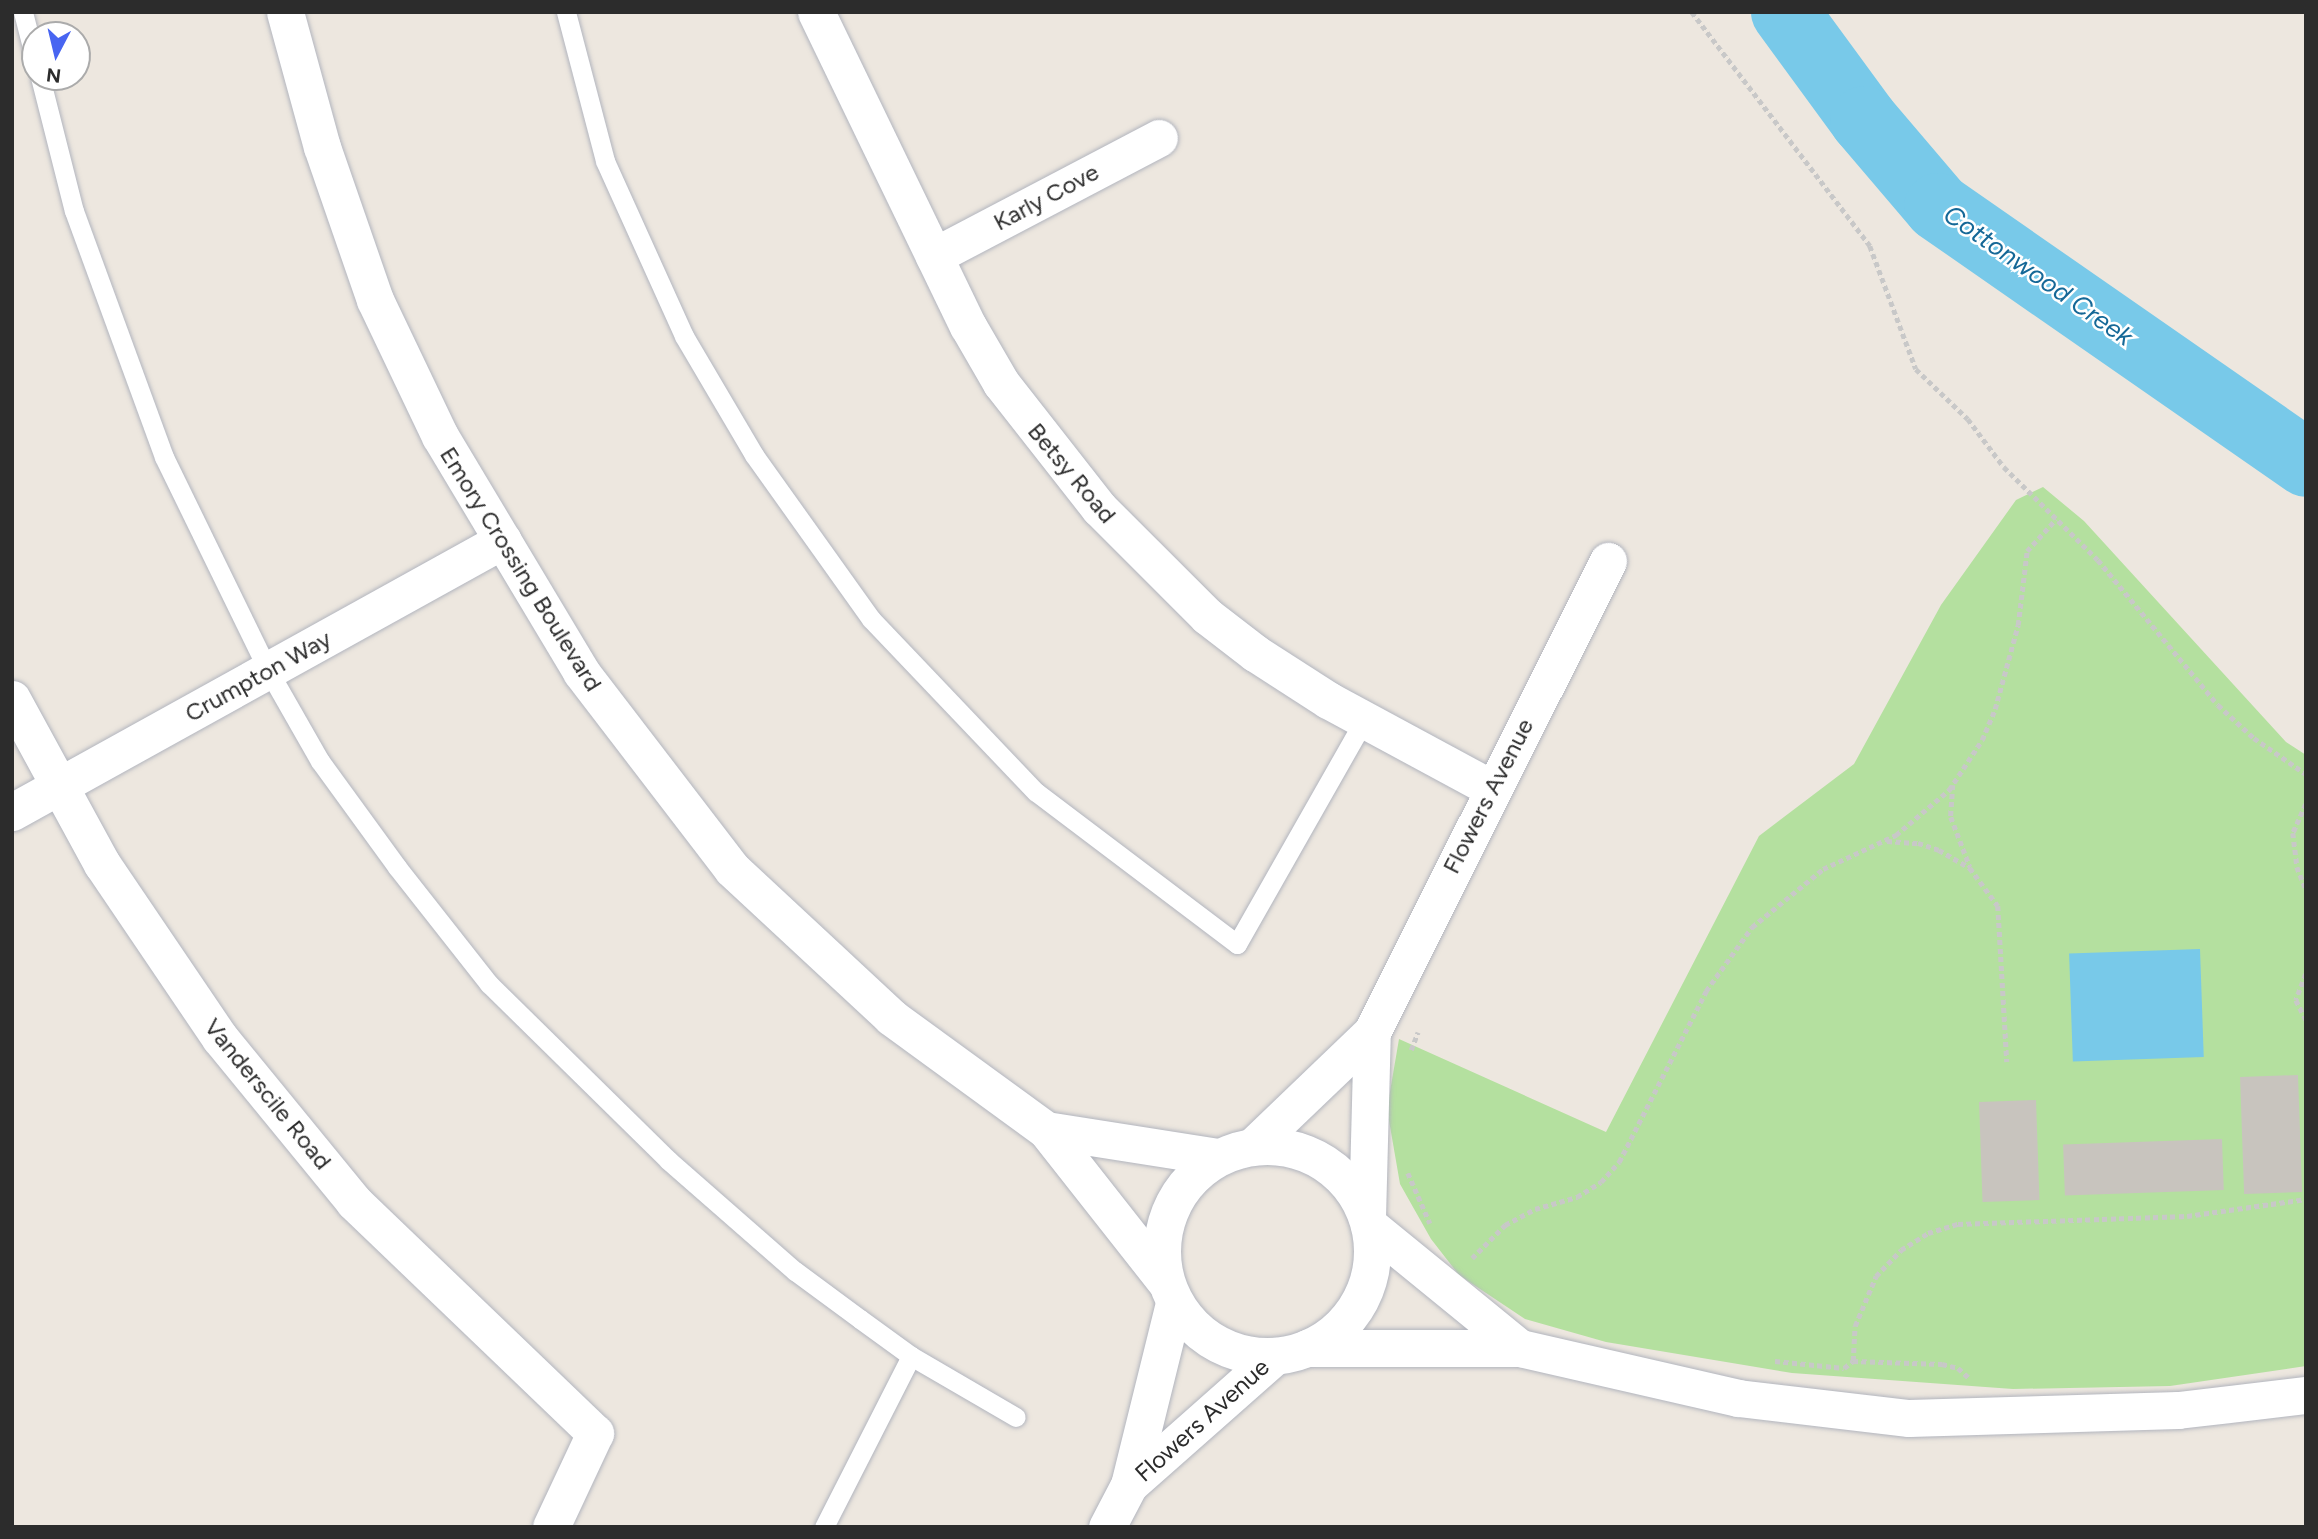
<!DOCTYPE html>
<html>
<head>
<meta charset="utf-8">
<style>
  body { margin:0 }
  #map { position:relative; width:2318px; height:1539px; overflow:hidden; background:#ede7df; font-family:Figtree,sans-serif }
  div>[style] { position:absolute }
  .green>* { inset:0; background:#b4e09f }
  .water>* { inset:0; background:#78c9e9; transform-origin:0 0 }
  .river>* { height:68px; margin:-34px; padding:0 34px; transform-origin:34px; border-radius:34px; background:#78c9e9 }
  .building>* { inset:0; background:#c8c4be; transform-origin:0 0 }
  .path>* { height:4.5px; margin-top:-2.25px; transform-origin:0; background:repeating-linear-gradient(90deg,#c8c8c8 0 5px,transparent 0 8.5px) }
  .roads { filter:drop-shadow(0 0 2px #b2b5be) drop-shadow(0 0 2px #b2b5be) }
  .lane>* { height:19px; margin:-9.5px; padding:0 9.5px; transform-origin:9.5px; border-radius:9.5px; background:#fff }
  .street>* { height:37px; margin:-18.5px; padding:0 18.5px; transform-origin:18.5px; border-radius:18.5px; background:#fff }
  .street>.ring { margin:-18.5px; padding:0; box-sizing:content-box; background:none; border:37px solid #fff; border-radius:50% }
  span { translate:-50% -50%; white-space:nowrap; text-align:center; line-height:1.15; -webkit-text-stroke:5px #fff; paint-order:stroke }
  .street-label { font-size:24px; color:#2c2c2c }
  .water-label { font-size:26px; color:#156897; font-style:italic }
  .frame { position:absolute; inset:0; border:14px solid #2c2c2c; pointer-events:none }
  .north { position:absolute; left:21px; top:21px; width:70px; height:70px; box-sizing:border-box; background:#fff; border:2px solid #ababab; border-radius:50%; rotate:187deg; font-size:19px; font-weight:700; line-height:28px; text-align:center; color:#2c2c2c }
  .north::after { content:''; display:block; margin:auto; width:24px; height:32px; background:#4865f1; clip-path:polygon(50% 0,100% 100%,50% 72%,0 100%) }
</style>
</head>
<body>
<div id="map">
  <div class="green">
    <div style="clip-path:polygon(2043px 487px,2084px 521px,2286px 742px,2306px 755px,2306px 1366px,2170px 1386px,2013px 1389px,1792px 1373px,1606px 1342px,1525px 1319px,1459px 1275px,1431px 1239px,1400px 1184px,1387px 1109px,1399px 1039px,1606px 1132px,1759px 836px,1854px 764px,1941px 605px,2016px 500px)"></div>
  </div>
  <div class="water">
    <div style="left:2200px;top:949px;width:108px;height:131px;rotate:88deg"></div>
  </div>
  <div class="river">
    <div style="left:1785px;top:12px;width:134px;rotate:53.8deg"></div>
    <div style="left:1864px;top:120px;width:114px;rotate:49.6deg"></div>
    <div style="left:1938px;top:207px;width:448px;rotate:34.8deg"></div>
  </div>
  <div class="building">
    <div style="left:2298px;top:1075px;width:117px;height:58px;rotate:88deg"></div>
    <div style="left:2036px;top:1100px;width:100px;height:57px;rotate:88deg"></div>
    <div style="left:2222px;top:1139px;width:51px;height:159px;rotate:88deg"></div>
  </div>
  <div class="path">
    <div style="left:1692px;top:12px;width:294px;rotate:52.7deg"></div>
    <div style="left:1870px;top:246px;width:131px;rotate:69.5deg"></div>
    <div style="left:1916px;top:369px;width:72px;rotate:43.9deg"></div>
    <div style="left:1968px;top:419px;width:60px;rotate:53.1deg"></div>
    <div style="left:2004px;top:467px;width:132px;rotate:44.7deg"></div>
    <div style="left:2098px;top:560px;width:188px;rotate:50.4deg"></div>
    <div style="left:2218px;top:705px;width:49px;rotate:42.5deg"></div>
    <div style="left:2254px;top:738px;width:63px;rotate:34.7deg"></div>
    <div style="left:1953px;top:785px;width:32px;rotate:94deg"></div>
    <div style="left:1951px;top:817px;width:53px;rotate:69.2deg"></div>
    <div style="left:2306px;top:804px;width:32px;rotate:114deg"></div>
    <div style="left:2293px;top:833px;width:34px;rotate:83deg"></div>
    <div style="left:2297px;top:867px;width:24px;rotate:68deg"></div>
    <div style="left:1887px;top:841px;width:31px;rotate:4deg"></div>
    <div style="left:1918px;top:843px;width:22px;rotate:18deg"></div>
    <div style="left:1939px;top:850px;width:36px;rotate:30deg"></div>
    <div style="left:1970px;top:868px;width:47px;rotate:53.6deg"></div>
    <div style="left:1998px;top:906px;width:156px;rotate:86.7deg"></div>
    <div style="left:2306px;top:974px;width:28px;rotate:111deg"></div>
    <div style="left:2296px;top:1000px;width:22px;rotate:63deg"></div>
    <div style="left:1411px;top:1050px;width:19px;rotate:-69deg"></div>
    <div style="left:1408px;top:1173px;width:55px;rotate:66.3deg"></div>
    <div style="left:1472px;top:1258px;width:47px;rotate:-45deg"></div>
    <div style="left:1505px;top:1225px;width:34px;rotate:-28deg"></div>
    <div style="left:1535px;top:1209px;width:44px;rotate:-15.9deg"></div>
    <div style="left:1577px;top:1197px;width:28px;rotate:-32deg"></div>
    <div style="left:1601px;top:1182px;width:27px;rotate:-48deg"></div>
    <div style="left:1619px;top:1162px;width:192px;rotate:-63deg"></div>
    <div style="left:1706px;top:991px;width:79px;rotate:-54.3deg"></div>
    <div style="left:1752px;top:927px;width:92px;rotate:-39.2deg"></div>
    <div style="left:1823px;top:869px;width:81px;rotate:-25deg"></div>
    <div style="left:1896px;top:835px;width:70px;rotate:-40.3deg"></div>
    <div style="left:1949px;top:790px;width:60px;rotate:-56.6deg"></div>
    <div style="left:1982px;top:740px;width:34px;rotate:-67deg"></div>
    <div style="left:1995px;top:709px;width:87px;rotate:-74.7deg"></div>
    <div style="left:2018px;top:625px;width:75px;rotate:-83.1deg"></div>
    <div style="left:2027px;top:551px;width:43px;rotate:-47.8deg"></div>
    <div style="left:1775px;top:1361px;width:69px;rotate:5.8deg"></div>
    <div style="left:1844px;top:1368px;width:11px;rotate:-38deg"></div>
    <div style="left:1853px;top:1361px;width:89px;rotate:1.9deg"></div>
    <div style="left:1942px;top:1364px;width:16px;rotate:14deg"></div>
    <div style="left:1958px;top:1368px;width:15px;rotate:42deg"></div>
    <div style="left:1853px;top:1361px;width:35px;rotate:-87deg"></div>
    <div style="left:1855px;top:1326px;width:54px;rotate:-67.2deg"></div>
    <div style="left:1876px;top:1276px;width:36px;rotate:-46deg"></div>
    <div style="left:1901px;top:1250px;width:32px;rotate:-32deg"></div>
    <div style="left:1928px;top:1233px;width:31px;rotate:-17deg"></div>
    <div style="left:1958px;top:1224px;width:229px;rotate:-2deg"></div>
    <div style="left:2187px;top:1216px;width:120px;rotate:-8.1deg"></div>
  </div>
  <div class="roads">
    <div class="lane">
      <div style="left:23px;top:12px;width:49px;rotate:75.7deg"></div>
      <div style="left:566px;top:12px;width:154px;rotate:75.3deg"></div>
      <div style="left:605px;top:161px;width:192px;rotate:65.7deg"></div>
      <div style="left:684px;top:336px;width:138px;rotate:59.5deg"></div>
      <div style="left:754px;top:455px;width:201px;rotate:54.5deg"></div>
      <div style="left:871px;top:619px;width:239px;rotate:46.4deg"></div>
      <div style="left:1036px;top:792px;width:252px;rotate:37.1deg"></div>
      <div style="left:1237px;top:944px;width:257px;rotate:-60.4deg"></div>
      <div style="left:40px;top:77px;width:138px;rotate:75.8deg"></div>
      <div style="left:74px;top:211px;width:262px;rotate:69.9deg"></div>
      <div style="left:164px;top:457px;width:237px;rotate:64deg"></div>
      <div style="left:268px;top:670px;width:105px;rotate:60.3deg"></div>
      <div style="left:320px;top:761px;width:131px;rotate:54deg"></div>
      <div style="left:397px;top:867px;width:149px;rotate:51.8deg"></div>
      <div style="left:489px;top:984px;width:251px;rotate:44.5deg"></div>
      <div style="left:668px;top:1160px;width:169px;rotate:41.2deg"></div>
      <div style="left:795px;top:1271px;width:81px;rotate:36.4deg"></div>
      <div style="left:860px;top:1319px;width:63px;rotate:36deg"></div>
      <div style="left:911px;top:1356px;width:121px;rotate:30.2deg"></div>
      <div style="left:824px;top:1527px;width:192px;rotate:-63deg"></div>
    </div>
    <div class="street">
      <div style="left:285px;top:12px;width:140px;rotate:74.7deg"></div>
      <div style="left:322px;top:147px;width:162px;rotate:70.9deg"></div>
      <div style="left:375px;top:300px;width:151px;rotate:64.5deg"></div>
      <div style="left:440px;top:436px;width:275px;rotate:59.1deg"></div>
      <div style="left:581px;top:672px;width:248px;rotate:52.5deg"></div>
      <div style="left:732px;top:869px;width:217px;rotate:42.9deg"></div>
      <div style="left:891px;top:1017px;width:192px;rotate:36.1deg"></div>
      <div style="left:1046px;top:1130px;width:192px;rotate:51.8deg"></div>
      <div style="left:816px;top:12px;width:349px;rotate:64.2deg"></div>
      <div style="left:968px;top:326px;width:66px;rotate:59.9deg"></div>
      <div style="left:1001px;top:383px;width:159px;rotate:51.9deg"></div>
      <div style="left:1099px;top:508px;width:153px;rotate:45deg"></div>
      <div style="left:1207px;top:616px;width:61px;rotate:37.6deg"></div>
      <div style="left:1255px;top:653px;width:87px;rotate:32.8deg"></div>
      <div style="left:1328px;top:700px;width:185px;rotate:28.4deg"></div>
      <div style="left:934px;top:256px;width:254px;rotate:-27.7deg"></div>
      <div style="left:12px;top:699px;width:188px;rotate:61.4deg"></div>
      <div style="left:102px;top:864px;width:210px;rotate:55.9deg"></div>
      <div style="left:220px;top:1038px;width:212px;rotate:50.7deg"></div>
      <div style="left:354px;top:1202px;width:334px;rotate:43.8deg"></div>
      <div style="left:595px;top:1433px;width:104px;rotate:115.1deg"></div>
      <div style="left:12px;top:812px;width:561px;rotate:-28.99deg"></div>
      <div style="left:1046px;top:1130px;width:174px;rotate:8.9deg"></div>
      <div style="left:1253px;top:1146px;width:165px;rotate:-43.8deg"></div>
      <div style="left:1372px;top:1032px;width:527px;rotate:-63.39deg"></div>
      <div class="ring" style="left:1162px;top:1146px;width:173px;height:173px"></div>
      <div style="left:1367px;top:1217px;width:185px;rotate:-88.5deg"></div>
      <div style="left:1369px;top:1225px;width:195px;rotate:39.2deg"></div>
      <div style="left:1307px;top:1348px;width:213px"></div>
      <div style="left:1520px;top:1348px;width:224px;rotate:12.9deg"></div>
      <div style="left:1738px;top:1398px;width:172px;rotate:6.7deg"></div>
      <div style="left:1909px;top:1418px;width:269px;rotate:-1.7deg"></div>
      <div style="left:2178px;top:1410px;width:129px;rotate:-6.7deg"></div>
      <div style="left:1129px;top:1485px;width:195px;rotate:-41.5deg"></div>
      <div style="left:1107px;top:1527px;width:47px;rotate:-62.4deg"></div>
      <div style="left:1129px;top:1485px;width:187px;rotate:-76.1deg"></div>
    </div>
  </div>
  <div class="street-label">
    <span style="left:1046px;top:197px;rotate:-28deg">Karly Cove</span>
    <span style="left:1072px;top:473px;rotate:50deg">Betsy Road</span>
    <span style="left:521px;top:569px;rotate:58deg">Emory Crossing Boulevard</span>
    <span style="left:258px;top:676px;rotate:-29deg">Crumpton Way</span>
    <span style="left:1488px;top:796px;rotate:-63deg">Flowers Avenue</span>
    <span style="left:268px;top:1094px;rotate:51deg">Vanderscile Road</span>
    <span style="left:1202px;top:1420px;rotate:-42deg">Flowers Avenue</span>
  </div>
  <div class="water-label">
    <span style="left:2038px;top:276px;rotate:35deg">Cottonwood Creek</span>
  </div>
  <div class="frame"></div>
  <div class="north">N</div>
</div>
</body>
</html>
